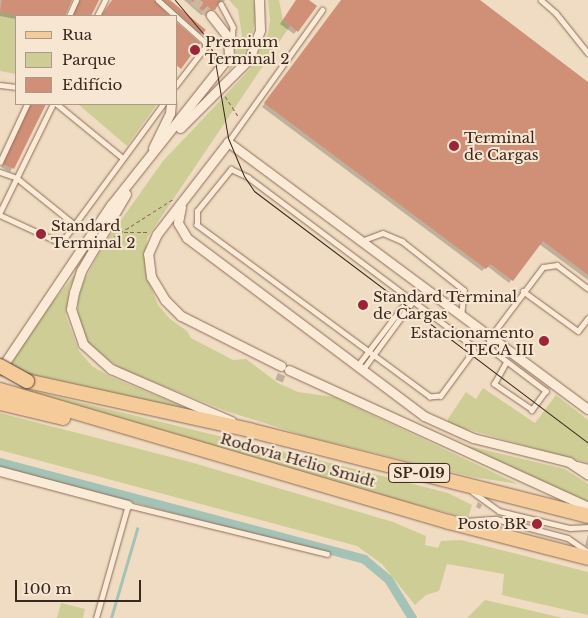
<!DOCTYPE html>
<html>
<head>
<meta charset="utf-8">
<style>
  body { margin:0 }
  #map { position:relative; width:588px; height:618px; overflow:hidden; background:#f0dcc2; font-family:"Libre Baskerville",serif }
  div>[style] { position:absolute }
  .green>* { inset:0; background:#cecd96 }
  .shadow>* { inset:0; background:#0003; transform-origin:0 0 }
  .stream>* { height:2.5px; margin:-1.25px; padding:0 1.25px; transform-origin:1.25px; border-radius:1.25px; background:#a5c2b6 }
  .canal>* { height:9px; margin:-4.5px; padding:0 4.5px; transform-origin:4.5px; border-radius:4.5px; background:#a5c2b6 }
  .building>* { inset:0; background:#d08f77 }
  .minor-tunnel>* { height:9px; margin-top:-4.5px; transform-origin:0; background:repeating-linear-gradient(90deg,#ccb8a1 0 9px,transparent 0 13.5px) }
  .path>* { height:1px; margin-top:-0.5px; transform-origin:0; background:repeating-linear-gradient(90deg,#8b6c59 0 4px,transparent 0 6.5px) }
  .roads { filter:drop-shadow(0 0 1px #8b6c59) drop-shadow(0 0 1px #8b6c59) }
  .service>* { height:4.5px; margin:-2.25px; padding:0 2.25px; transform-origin:2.25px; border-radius:2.25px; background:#faead6 }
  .minor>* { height:9px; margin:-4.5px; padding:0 4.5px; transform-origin:4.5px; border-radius:4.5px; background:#faead6 }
  .primary>* { height:14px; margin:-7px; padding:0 7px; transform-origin:7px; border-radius:7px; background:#f5cb99 }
  .tram>* { height:1px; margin:-0.5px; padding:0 0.5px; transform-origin:0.5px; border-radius:0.5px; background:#3a271d }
  .bridges { filter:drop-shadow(0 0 1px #583b2d) drop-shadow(0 0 1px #583b2d) }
  .primary-bridge>* { height:14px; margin:-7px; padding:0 7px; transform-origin:7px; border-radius:7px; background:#f5cb99 }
  .dots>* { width:14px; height:14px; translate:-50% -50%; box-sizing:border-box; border:2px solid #f7e7d2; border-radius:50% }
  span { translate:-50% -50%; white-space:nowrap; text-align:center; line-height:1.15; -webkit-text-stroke:4px #f7e7d2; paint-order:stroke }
  .shield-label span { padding:1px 4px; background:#f7e7d2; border:1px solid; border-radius:4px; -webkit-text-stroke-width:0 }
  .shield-label { font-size:14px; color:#3a271d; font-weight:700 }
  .poi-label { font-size:15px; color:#3a271d }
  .left { translate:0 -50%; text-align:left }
  .right { translate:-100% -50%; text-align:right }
  .street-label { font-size:15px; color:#3a271d }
  .legend { position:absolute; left:15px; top:15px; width:162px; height:90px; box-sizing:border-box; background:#f7e7d2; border:1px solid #ab9a8a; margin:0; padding:6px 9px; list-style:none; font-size:15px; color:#3a271d }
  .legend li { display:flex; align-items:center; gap:10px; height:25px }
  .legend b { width:25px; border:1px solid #ab9a8a }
  .scale { position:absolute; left:15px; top:580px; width:126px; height:22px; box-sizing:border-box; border:2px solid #3a271d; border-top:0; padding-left:6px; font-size:15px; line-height:18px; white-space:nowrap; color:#3a271d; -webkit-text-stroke:4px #f7e7d2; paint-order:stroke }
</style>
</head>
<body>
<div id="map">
  <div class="green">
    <div style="clip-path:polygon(229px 0,254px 0,256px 17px,249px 48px,228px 72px,242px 36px,238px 10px)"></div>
    <div style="clip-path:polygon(268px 0,279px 0,283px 20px,290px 26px,147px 238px,145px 271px,158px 305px,170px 319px,187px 331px,191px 338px,233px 360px,246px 359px,278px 383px,298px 392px,334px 397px,518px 484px,473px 477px,305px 436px,226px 411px,121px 369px,90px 346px,83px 333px,78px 320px,78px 300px,83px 283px,104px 244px,163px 161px,251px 68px,268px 34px,270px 20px)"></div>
    <div style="clip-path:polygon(0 12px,21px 16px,16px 16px,16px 74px,0 71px)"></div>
    <div style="clip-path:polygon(78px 104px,157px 104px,127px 146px)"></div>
    <div style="clip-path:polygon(80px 268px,69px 289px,66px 316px,79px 351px,92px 366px,111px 377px,186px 408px,185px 413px,29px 375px,9px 363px,19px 344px)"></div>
    <div style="clip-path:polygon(483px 388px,535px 423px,556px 395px,588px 420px,588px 463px,448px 424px,448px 419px,466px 392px,476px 399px)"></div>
    <div style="clip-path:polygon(25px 389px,355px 469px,448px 493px,472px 505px,468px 518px,332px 483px,24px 393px)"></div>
    <div style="clip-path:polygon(0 413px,190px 462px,393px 522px,426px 536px,425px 545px,438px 548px,441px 541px,461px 540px,588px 572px,588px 615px,502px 595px,504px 574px,447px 564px,439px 591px,426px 595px,415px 605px,382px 564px,357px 546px,0 450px)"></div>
    <div style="clip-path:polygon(456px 443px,565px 469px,588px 484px,588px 504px)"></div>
    <div style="clip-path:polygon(485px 600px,563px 618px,467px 618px)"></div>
    <div style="clip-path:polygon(61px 603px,85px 609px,83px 618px,57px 618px)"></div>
  </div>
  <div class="shadow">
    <div style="clip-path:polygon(0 0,71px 0,64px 16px,16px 19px,0 16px)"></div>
    <div style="clip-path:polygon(75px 0,97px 0,89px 16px,72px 16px,77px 5px)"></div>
    <div style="clip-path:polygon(114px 0,154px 0,168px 16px,102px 16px)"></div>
    <div style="clip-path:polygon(158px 0,168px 0,204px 31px,198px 36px)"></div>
    <div style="clip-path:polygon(184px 0,225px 0,221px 5px,217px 3px,211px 13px,201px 15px)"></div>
    <div style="clip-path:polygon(296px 0,307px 0,315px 6px,294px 34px,280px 24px)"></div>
    <div style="clip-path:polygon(342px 0,478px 0,588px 83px,588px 280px,539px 244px,509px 283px,487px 266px,482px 271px,262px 107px)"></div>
    <div style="clip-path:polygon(31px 104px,46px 104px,10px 172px,1px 167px)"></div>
    <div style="left:278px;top:373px;width:8px;height:7px;rotate:23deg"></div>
    <div style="clip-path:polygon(478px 502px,482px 505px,480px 509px,476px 507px)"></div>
    <div style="clip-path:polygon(588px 534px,588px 547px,585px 546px)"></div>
  </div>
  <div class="stream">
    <div style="left:111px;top:618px;width:93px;rotate:-73.7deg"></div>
  </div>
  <div class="canal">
    <div style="left:0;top:462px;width:377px;rotate:14.9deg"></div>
    <div style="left:364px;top:559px;width:31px;rotate:40deg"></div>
    <div style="left:388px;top:579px;width:46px;rotate:58.4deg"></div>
  </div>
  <div class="building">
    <div style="clip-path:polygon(2px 0,72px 0,65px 16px,21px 16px,0 12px)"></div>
    <div style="clip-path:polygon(80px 0,99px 0,91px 16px,73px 16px)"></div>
    <div style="clip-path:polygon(112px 0,154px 0,170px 16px,101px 16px)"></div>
    <div style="clip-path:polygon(164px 0,170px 0,206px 30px,202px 34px)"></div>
    <div style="clip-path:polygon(191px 0,221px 0,215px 10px,210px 9px,205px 13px)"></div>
    <div style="clip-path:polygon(296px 0,309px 0,317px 6px,298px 32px,283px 20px)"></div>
    <div style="clip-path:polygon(341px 0,480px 0,588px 82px,588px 275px,543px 241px,513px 281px,490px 264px,486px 269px,264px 103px)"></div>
    <div style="clip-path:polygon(176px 22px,200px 43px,181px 69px,176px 65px)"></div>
    <div style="clip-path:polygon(31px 104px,46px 104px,14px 169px,3px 164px)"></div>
  </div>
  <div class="minor-tunnel">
    <div style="left:194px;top:0;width:23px;rotate:41deg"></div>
  </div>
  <div class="path">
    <div style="left:225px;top:96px;width:24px;rotate:57deg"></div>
    <div style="left:124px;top:232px;width:23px"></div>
    <div style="left:109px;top:240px;width:76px;rotate:-32.6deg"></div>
  </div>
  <div class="roads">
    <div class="service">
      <div style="left:158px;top:0;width:63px;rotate:41.8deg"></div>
      <div style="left:205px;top:42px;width:5px;rotate:79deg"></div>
      <div style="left:206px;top:47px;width:49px;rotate:127.6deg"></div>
      <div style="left:541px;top:0;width:20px;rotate:41deg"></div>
      <div style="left:556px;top:13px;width:51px;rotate:51.3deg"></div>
      <div style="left:221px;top:4px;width:26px;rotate:62deg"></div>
      <div style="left:233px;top:27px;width:20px;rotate:93deg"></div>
      <div style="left:69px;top:16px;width:17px;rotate:-66deg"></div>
      <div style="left:97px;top:16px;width:18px;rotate:-63deg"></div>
      <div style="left:0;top:85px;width:16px;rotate:7deg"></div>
      <div style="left:57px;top:104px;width:85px;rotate:39.3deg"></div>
      <div style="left:228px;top:142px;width:162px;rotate:-54.5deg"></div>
      <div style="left:0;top:162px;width:64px;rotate:-65deg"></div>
      <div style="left:231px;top:169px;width:19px;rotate:25deg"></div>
      <div style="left:248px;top:177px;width:281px;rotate:36.9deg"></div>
      <div style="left:473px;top:346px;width:5px;rotate:79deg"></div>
      <div style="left:474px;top:351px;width:56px;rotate:126.3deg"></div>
      <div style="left:441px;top:396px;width:11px;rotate:175deg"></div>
      <div style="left:430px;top:397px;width:290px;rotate:-143.6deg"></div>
      <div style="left:197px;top:225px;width:14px;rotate:-90deg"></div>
      <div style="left:197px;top:211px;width:54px;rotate:-51deg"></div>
      <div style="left:0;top:172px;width:18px;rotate:19deg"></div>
      <div style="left:17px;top:178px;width:73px;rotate:38.9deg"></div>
      <div style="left:0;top:212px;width:120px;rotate:-63.9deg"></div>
      <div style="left:0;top:215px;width:67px;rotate:24.7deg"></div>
      <div style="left:61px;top:243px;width:172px;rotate:-53.7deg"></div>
      <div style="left:361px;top:241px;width:23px;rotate:-20deg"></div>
      <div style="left:383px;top:233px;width:21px;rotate:23deg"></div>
      <div style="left:402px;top:241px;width:79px;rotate:38.3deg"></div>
      <div style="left:464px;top:290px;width:25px;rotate:95deg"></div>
      <div style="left:523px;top:291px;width:68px;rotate:36deg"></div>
      <div style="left:578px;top:331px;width:16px;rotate:-52deg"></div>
      <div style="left:488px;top:335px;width:16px;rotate:75deg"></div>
      <div style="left:492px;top:350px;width:68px;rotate:37.2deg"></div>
      <div style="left:546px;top:391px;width:24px;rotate:126deg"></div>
      <div style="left:532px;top:410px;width:46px;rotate:-145.6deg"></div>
      <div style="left:494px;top:384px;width:25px;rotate:-61deg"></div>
      <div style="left:491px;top:336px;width:86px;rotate:-53deg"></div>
      <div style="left:543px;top:267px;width:14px;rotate:-8deg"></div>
      <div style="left:557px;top:265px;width:39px;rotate:37deg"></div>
      <div style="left:358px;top:365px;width:84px;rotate:-52.7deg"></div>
      <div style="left:364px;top:368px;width:83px;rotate:-53.8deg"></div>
      <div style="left:577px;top:464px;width:11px;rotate:15deg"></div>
      <div style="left:473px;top:492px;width:32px;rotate:36deg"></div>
      <div style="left:499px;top:511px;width:73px;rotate:13.5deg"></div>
      <div style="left:570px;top:528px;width:18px;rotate:-3deg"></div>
      <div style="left:465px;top:521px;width:31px;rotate:-4deg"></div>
      <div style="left:496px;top:519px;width:74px;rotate:14.8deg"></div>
      <div style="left:568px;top:538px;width:24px;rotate:35deg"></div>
      <div style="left:96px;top:618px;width:117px;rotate:-74.2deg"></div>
      <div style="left:128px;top:505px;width:205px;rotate:13.8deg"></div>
    </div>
    <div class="minor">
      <div style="left:180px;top:128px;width:98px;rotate:-45deg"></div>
      <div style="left:249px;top:59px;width:31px;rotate:-69deg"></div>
      <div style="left:260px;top:30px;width:30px;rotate:-92deg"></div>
      <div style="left:153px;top:148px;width:39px;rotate:-64deg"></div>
      <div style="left:170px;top:113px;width:9px;rotate:-84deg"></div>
      <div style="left:126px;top:194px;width:89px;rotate:120.3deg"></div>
      <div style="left:81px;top:271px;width:22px;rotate:108deg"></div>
      <div style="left:74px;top:292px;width:17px;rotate:100deg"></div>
      <div style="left:71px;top:309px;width:37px;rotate:71deg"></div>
      <div style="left:83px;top:344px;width:38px;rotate:42deg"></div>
      <div style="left:111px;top:369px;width:131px;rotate:23.4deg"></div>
      <div style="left:181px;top:207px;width:16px;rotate:101deg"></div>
      <div style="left:178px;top:223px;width:17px;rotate:59deg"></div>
      <div style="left:187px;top:238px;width:296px;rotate:36.9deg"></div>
      <div style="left:424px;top:416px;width:54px;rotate:24.2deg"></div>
      <div style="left:473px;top:438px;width:99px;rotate:14deg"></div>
      <div style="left:569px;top:462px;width:23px;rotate:34deg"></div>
      <div style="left:281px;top:366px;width:112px;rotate:-153.4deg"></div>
      <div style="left:181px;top:316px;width:23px;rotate:-135deg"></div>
      <div style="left:165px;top:300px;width:27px;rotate:-121deg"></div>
      <div style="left:151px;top:277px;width:23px;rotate:-97deg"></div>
      <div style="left:148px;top:254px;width:22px;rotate:-66deg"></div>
      <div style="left:157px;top:234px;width:116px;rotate:-52.3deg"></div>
      <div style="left:228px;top:142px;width:448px;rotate:36.6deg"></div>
      <div style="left:0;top:370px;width:199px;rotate:-56.1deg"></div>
      <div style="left:111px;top:205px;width:190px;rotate:-51.6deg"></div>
      <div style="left:229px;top:56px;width:19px;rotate:-93deg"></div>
      <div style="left:228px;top:37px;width:28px;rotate:-128deg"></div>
      <div style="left:289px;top:370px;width:329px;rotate:24.6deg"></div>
      <div style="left:0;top:471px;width:132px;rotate:14.9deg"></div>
    </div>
    <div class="primary">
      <div style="left:27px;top:381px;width:227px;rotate:12.4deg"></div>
      <div style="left:249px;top:430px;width:350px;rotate:14.2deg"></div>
      <div style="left:0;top:390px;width:468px;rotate:16.4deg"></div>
      <div style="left:449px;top:522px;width:144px;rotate:14.5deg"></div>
      <div style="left:0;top:403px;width:65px;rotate:13.4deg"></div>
    </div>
  </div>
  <div class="tram">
    <div style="left:175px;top:0;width:48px;rotate:50deg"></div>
    <div style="left:206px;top:37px;width:20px;rotate:66deg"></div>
    <div style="left:214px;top:55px;width:84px;rotate:80.4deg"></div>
    <div style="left:228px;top:138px;width:41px;rotate:67.2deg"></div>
    <div style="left:244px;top:176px;width:18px;rotate:56deg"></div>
    <div style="left:254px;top:191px;width:418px;rotate:37deg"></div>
  </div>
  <div class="bridges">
    <div class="primary-bridge">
      <div style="left:0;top:366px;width:31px;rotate:29deg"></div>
    </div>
  </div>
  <div class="dots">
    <div style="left:195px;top:50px;background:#9c2637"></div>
    <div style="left:454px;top:146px;background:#9c2637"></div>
    <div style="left:41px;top:234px;background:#9c2637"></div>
    <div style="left:363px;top:305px;background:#9c2637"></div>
    <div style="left:544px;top:341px;background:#9c2637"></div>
    <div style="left:537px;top:524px;background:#9c2637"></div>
  </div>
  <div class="shield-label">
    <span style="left:419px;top:473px">SP-019</span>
  </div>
  <div class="poi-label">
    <span class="left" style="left:205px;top:50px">Premium<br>Terminal 2</span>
    <span class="left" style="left:464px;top:146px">Terminal<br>de Cargas</span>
    <span class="left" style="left:51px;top:234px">Standard<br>Terminal 2</span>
    <span class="left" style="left:373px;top:305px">Standard Terminal<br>de Cargas</span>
    <span class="right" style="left:534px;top:341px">Estacionamento<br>TECA III</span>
    <span class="right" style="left:527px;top:524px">Posto BR</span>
  </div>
  <div class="street-label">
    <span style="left:298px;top:460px;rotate:16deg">Rodovia Hélio Smidt</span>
  </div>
  <ul class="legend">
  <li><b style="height:6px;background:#f5cb99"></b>Rua</li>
  <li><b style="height:14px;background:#cecd96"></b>Parque</li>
  <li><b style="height:14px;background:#d08f77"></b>Edifício</li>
  </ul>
  <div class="scale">100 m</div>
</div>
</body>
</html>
